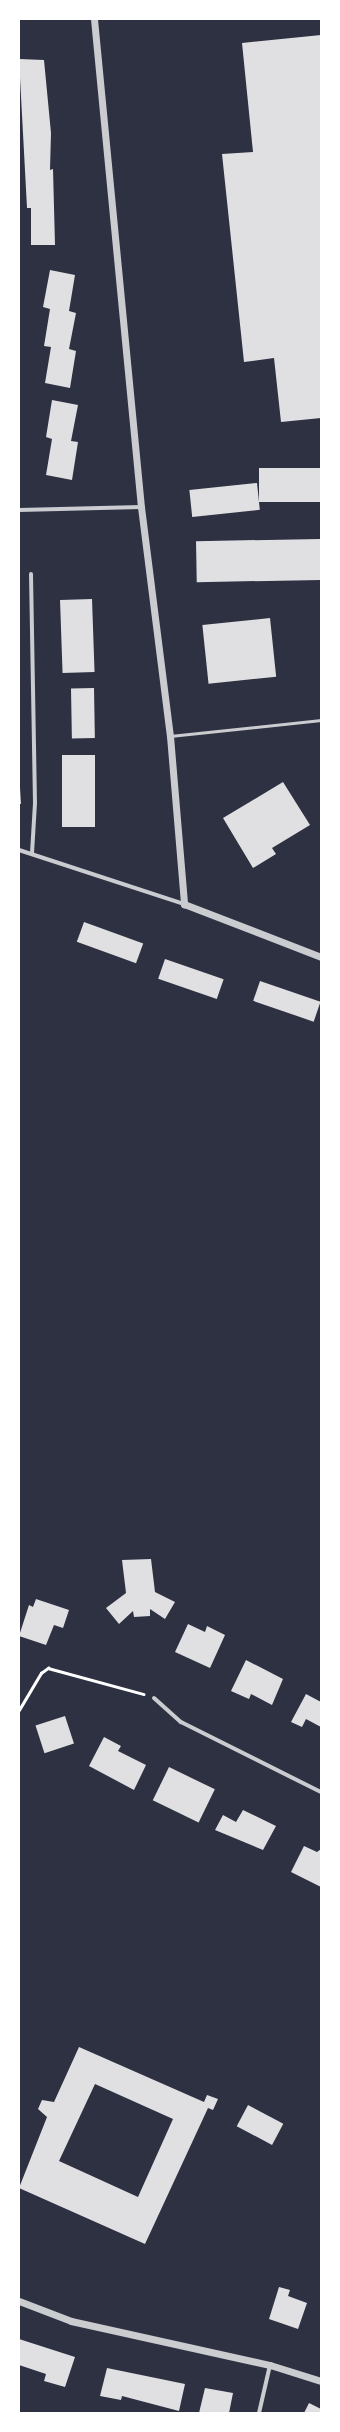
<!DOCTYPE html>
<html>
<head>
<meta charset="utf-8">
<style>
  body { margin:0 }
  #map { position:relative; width:340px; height:2432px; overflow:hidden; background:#2d3142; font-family:Poppins,sans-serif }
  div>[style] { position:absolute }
  .building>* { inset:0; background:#e0e0e3; transform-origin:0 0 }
  .path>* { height:2.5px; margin:-1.25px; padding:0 1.25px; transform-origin:1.25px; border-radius:1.25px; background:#fff }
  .service>* { height:3px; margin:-1.5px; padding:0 1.5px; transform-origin:1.5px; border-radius:1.5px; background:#caccd0 }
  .minor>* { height:4px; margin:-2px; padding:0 2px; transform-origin:2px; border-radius:2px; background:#caccd0 }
  .tertiary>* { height:7px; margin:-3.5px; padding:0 3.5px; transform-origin:3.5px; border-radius:3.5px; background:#caccd0 }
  span { translate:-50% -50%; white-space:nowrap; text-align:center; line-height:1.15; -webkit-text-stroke:3px #fff; paint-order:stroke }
  .frame { position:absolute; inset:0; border:20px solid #fff; pointer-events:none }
</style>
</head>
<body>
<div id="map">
  <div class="building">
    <div style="clip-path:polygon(321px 35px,321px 418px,281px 422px,274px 358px,244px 362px,222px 154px,253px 152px,242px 43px)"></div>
    <div style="clip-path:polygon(19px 59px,44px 60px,51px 133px,50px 170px,53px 169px,55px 245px,31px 245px,31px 208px,27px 208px)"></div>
    <div style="clip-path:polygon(50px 270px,75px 275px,69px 311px,76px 313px,69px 349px,76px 351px,70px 388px,45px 383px,51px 347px,44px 346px,50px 309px,43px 307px)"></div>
    <div style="clip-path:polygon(52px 400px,78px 405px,71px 441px,78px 442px,72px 480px,46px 475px,52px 439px,46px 437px)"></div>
    <div style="left:321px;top:468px;width:34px;height:62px;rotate:90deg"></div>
    <div style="left:257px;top:483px;width:27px;height:68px;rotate:84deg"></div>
    <div style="left:320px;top:539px;width:41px;height:124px;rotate:89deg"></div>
    <div style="left:92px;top:599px;width:73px;height:32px;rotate:88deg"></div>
    <div style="left:270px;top:618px;width:59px;height:68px;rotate:84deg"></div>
    <div style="left:94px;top:688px;width:50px;height:23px;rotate:89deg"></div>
    <div style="left:62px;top:755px;width:33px;height:72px"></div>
    <div style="clip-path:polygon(283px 782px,310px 825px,272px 848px,276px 854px,253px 868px,223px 818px)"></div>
    <div style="clip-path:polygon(19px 788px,20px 788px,21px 804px,19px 804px)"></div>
    <div style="left:84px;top:922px;width:63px;height:21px;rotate:20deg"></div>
    <div style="left:165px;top:959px;width:62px;height:21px;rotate:19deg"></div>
    <div style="left:260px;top:981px;width:64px;height:21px;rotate:19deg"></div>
    <div style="clip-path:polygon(151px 1559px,155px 1592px,175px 1602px,165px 1619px,150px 1609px,150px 1616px,134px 1617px,133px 1611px,119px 1624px,106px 1608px,126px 1593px,122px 1560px)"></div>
    <div style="clip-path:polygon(36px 1599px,69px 1610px,63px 1628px,54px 1625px,46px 1645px,19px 1636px,29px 1605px,33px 1607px)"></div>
    <div style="clip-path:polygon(188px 1624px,205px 1632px,207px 1626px,225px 1635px,210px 1668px,175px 1652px)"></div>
    <div style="clip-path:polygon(246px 1660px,283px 1679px,272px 1705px,251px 1694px,249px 1699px,231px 1691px)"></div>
    <div style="clip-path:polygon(306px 1694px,321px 1702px,321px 1727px,306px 1719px,302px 1727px,291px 1722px)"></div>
    <div style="left:65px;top:1716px;width:29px;height:31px;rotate:72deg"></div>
    <div style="clip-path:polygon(104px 1737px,121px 1746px,118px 1751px,146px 1765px,134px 1790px,89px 1766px)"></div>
    <div style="left:169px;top:1767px;width:51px;height:37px;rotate:26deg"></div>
    <div style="clip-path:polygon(243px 1810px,276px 1826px,263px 1850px,215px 1830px,223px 1815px,236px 1822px)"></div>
    <div style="clip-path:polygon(304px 1846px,317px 1852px,321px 1849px,321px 1887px,291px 1872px)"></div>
    <div style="clip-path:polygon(evenodd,79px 2047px,204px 2102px,207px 2095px,218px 2099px,213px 2110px,208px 2108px,145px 2244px,19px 2188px,47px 2117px,38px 2109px,42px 2100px,54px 2102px,79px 2047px,95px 2084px,173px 2119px,138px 2197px,59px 2161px,95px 2084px)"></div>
    <div style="left:248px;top:2105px;width:40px;height:24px;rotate:28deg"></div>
    <div style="clip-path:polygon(279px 2287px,290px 2290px,288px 2296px,307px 2303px,298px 2329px,269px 2319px)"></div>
    <div style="clip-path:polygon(19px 2339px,75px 2357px,65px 2387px,44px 2381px,46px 2374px,19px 2365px)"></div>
    <div style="clip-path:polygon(107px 2368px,185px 2384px,179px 2411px,122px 2396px,121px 2400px,100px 2396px)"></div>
    <div style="clip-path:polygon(205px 2388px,233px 2393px,229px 2413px,199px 2413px)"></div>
    <div style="clip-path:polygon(309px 2403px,321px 2409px,321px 2413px,304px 2413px)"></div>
  </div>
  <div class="path">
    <div style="left:19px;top:1710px;width:43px;rotate:-59.3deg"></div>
    <div style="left:41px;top:1673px;width:9px;rotate:-36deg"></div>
    <div style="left:48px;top:1668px;width:99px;rotate:15.2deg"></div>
  </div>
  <div class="service">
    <div style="left:170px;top:736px;width:152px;rotate:-6deg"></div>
  </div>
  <div class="minor">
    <div style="left:19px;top:510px;width:122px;rotate:-1.4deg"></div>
    <div style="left:31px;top:574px;width:229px;rotate:89deg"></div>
    <div style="left:35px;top:803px;width:51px;rotate:93.4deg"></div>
    <div style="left:19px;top:850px;width:174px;rotate:18.1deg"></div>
    <div style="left:154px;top:1698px;width:36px;rotate:42deg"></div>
    <div style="left:181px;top:1722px;width:157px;rotate:26.6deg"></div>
    <div style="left:259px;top:2413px;width:49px;rotate:-77.1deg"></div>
  </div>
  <div class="tertiary">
    <div style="left:94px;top:19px;width:490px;rotate:84.5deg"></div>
    <div style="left:141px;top:507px;width:231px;rotate:82.8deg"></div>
    <div style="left:170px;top:736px;width:169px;rotate:85.2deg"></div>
    <div style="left:184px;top:904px;width:147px;rotate:21.1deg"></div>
    <div style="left:19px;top:2301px;width:56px;rotate:21deg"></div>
    <div style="left:71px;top:2321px;width:204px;rotate:12.5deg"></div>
    <div style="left:270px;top:2365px;width:53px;rotate:17.4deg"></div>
  </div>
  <div class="frame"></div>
</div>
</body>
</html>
